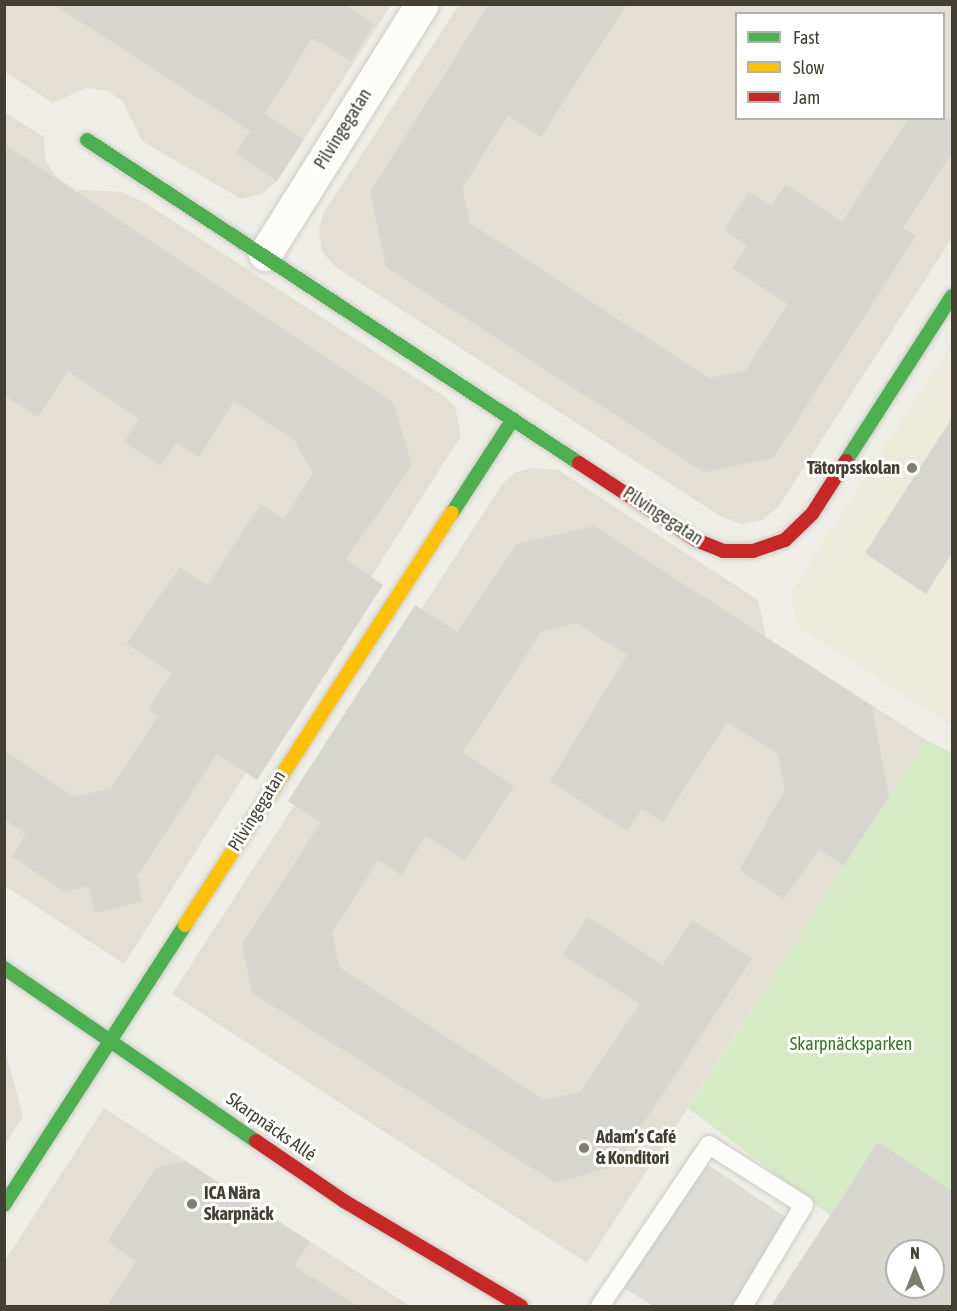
<!DOCTYPE html>
<html>
<head>
<meta charset="utf-8">
<style>
  body { margin:0 }
  #map { position:relative; width:957px; height:1311px; overflow:hidden; background:#eeede6; font-family:"Asap Condensed",sans-serif }
  div>[style] { position:absolute }
  .residential>* { inset:0; background:#e3e0d3 }
  .education>* { inset:0; background:#ecead8 }
  .green>* { inset:0; background:#d6eac5 }
  .parking>* { inset:0; background:#dddcd6 }
  .building>* { inset:0; background:#d7d6cf }
  .roads { filter:drop-shadow(0 0 2px #cccac4) drop-shadow(0 0 2px #cccac4) }
  .lane>* { height:18px; margin:-9px; padding:0 9px; transform-origin:9px; border-radius:9px; background:#fcfcfb }
  .street>* { height:33px; margin:-16.5px; padding:0 16.5px; transform-origin:16.5px; border-radius:16.5px; background:#fcfcfb }
  .fast>* { height:14px; margin:-7px; padding:0 7px; transform-origin:7px; border-radius:7px; background:#4caf50 }
  .slow>* { height:14px; margin:-7px; padding:0 7px; transform-origin:7px; border-radius:7px; background:#ffc107 }
  .jam>* { height:14px; margin:-7px; padding:0 7px; transform-origin:7px; border-radius:7px; background:#c62828 }
  .dots>* { width:16px; height:16px; translate:-50% -50%; box-sizing:border-box; border:3px solid #fff; border-radius:50% }
  span { translate:-50% -50%; white-space:nowrap; text-align:center; line-height:1.15; -webkit-text-stroke:6px #fff; paint-order:stroke }
  .street-label { font-size:18px; color:#433f33 }
  .poi-label { font-size:18px; color:#433f33; font-weight:700 }
  .right { translate:-100% -50%; text-align:right }
  .left { translate:0 -50%; text-align:left }
  .park-label { font-size:18px; color:#397526 }
  .frame { position:absolute; inset:0; border:6px solid #433f33; pointer-events:none }
  .legend { position:absolute; left:735px; top:12px; width:210px; height:108px; box-sizing:border-box; background:#fff; border:2px solid #b4b2ad; margin:0; padding:8px 10px; list-style:none; font-size:18px; color:#433f33 }
  .legend li { display:flex; align-items:center; gap:12px; height:30px }
  .legend b { width:30px; border:2px solid #b4b2ad }
  .north { position:absolute; left:885px; top:1239px; width:60px; height:60px; box-sizing:border-box; background:#fff; border:2px solid #b4b2ad; border-radius:50%; rotate:0deg; font-size:16px; font-weight:700; line-height:24px; text-align:center; color:#433f33 }
  .north::after { content:''; display:block; margin:auto; width:21px; height:27px; background:#7f7c72; clip-path:polygon(50% 0,100% 100%,50% 72%,0 100%) }
</style>
</head>
<body>
<div id="map">
  <div class="residential">
    <div style="clip-path:polygon(4px 5px,391px 5px,277px 181px,262px 194px,241px 199px,142px 141px,123px 102px,108px 91px,86px 88px,53px 103px,5px 72px)"></div>
    <div style="clip-path:polygon(evenodd,459px 5px,952px 5px,952px 238px,779px 506px,763px 520px,742px 524px,720px 516px,337px 268px,322px 252px,319px 231px,324px 212px,459px 5px,736px 14px,944px 14px,944px 118px,736px 118px,736px 14px)"></div>
    <div style="clip-path:polygon(4px 112px,44px 137px,45px 160px,57px 178px,77px 190px,121px 192px,142px 201px,445px 397px,455px 406px,461px 436px,124px 964px,5px 886px)"></div>
    <div style="clip-path:polygon(533px 468px,558px 470px,758px 600px,766px 637px,926px 740px,587px 1263px,172px 994px,503px 483px,516px 472px)"></div>
    <div style="clip-path:polygon(5px 1050px,23px 1116px,5px 1145px)"></div>
    <div style="clip-path:polygon(104px 1108px,410px 1306px,5px 1306px,4px 1262px)"></div>
  </div>
  <div class="education">
    <div style="clip-path:polygon(952px 343px,952px 726px,797px 626px,791px 593px)"></div>
  </div>
  <div class="green">
    <div style="clip-path:polygon(926px 740px,952px 753px,952px 1191px,878px 1143px,830px 1215px,688px 1108px)"></div>
  </div>
  <div class="parking">
    <div style="clip-path:polygon(698px 1158px,796px 1224px,747px 1306px,653px 1306px,613px 1281px)"></div>
  </div>
  <div class="building">
    <div style="clip-path:polygon(53px 4px,344px 4px,374px 24px,351px 61px,312px 38px,265px 114px,304px 139px,277px 181px,235px 153px,250px 131px)"></div>
    <div style="clip-path:polygon(489px 4px,627px 4px,541px 137px,508px 116px,462px 188px,470px 223px,709px 378px,745px 371px,788px 304px,732px 268px,747px 245px,724px 230px,749px 192px,771px 206px,786px 184px,842px 222px,909px 118px,952px 118px,952px 152px,903px 228px,916px 236px,773px 458px,704px 472px,386px 267px,370px 192px)"></div>
    <div style="clip-path:polygon(4px 144px,393px 402px,412px 465px,346px 559px,383px 585px,257px 780px,217px 754px,137px 876px,142px 901px,95px 913px,88px 886px,65px 892px,12px 856px,26px 833px,4px 819px,4px 750px,74px 797px,111px 788px,158px 716px,148px 710px,172px 673px,126px 644px,180px 567px,207px 586px,261px 504px,284px 519px,313px 473px,294px 440px,234px 401px,199px 457px,176px 443px,161px 466px,124px 442px,139px 419px,68px 371px,38px 417px,4px 395px)"></div>
    <div style="clip-path:polygon(952px 418px,952px 553px,926px 594px,865px 553px)"></div>
    <div style="clip-path:polygon(594px 526px,872px 706px,889px 797px,844px 866px,819px 849px,784px 899px,739px 870px,785px 790px,778px 754px,727px 722px,663px 822px,642px 809px,627px 831px,550px 781px,627px 655px,577px 623px,541px 632px,463px 752px,514px 786px,465px 861px,426px 836px,401px 875px,378px 860px,332px 933px,340px 968px,544px 1100px,580px 1092px,640px 1004px,563px 955px,588px 917px,663px 965px,692px 920px,752px 959px,615px 1166px,556px 1183px,252px 993px,242px 944px,321px 822px,288px 801px,415px 605px,457px 632px,517px 544px)"></div>
    <div style="clip-path:polygon(evenodd,878px 1142px,952px 1191px,952px 1306px,771px 1306px,878px 1142px,897px 1251px,933px 1251px,933px 1287px,897px 1287px,897px 1251px)"></div>
    <div style="clip-path:polygon(187px 1162px,310px 1242px,294px 1266px,357px 1306px,107px 1306px,136px 1261px,107px 1242px,157px 1167px)"></div>
  </div>
  <div class="roads">
    <div class="lane">
      <div style="left:600px;top:1306px;width:194px;rotate:-55.9deg"></div>
      <div style="left:709px;top:1145px;width:112px;rotate:32.3deg"></div>
      <div style="left:804px;top:1205px;width:118px;rotate:121.1deg"></div>
    </div>
    <div class="street">
      <div style="left:265px;top:254px;width:295px;rotate:-57.9deg"></div>
    </div>
    <div class="fast">
      <div style="left:87px;top:140px;width:589px;rotate:33.29deg"></div>
      <div style="left:846px;top:461px;width:196px;rotate:-57.3deg"></div>
      <div style="left:452px;top:513px;width:112px;rotate:-57deg"></div>
      <div style="left:4px;top:968px;width:306px;rotate:34.5deg"></div>
      <div style="left:4px;top:1205px;width:333px;rotate:-57.1deg"></div>
    </div>
    <div class="slow">
      <div style="left:185px;top:925px;width:491px;rotate:-57.1deg"></div>
    </div>
    <div class="jam">
      <div style="left:579px;top:463px;width:140px;rotate:33.3deg"></div>
      <div style="left:696px;top:540px;width:29px;rotate:22deg"></div>
      <div style="left:723px;top:551px;width:30px"></div>
      <div style="left:753px;top:551px;width:34px;rotate:-19deg"></div>
      <div style="left:785px;top:540px;width:37px;rotate:-44deg"></div>
      <div style="left:812px;top:514px;width:63px;rotate:-57.3deg"></div>
      <div style="left:256px;top:1141px;width:107px;rotate:34.3deg"></div>
      <div style="left:344px;top:1201px;width:206px;rotate:30.7deg"></div>
    </div>
  </div>
  <div class="dots">
    <div style="left:912px;top:468px;background:#7f7c72"></div>
    <div style="left:584px;top:1148px;background:#7f7c72"></div>
    <div style="left:192px;top:1204px;background:#7f7c72"></div>
  </div>
  <div class="street-label">
    <span style="left:343px;top:129px;rotate:-58deg">Pilvingegatan</span>
    <span style="left:663px;top:516px;rotate:33deg">Pilvingegatan</span>
    <span style="left:257px;top:811px;rotate:-58deg">Pilvingegatan</span>
    <span style="left:271px;top:1127px;rotate:35deg">Skarpnäcks Allé</span>
  </div>
  <div class="poi-label">
    <span class="right" style="left:900px;top:468px">Tätorpsskolan</span>
    <span class="left" style="left:596px;top:1148px">Adam’s Café<br>&amp; Konditori</span>
    <span class="left" style="left:204px;top:1204px">ICA Nära<br>Skarpnäck</span>
  </div>
  <div class="park-label">
    <span style="left:851px;top:1044px">Skarpnäcksparken</span>
  </div>
  <div class="frame"></div>
  <ul class="legend">
  <li><b style="height:8px;background:#4caf50"></b>Fast</li>
  <li><b style="height:8px;background:#ffc107"></b>Slow</li>
  <li><b style="height:8px;background:#c62828"></b>Jam</li>
  </ul>
  <div class="north">N</div>
</div>
</body>
</html>
